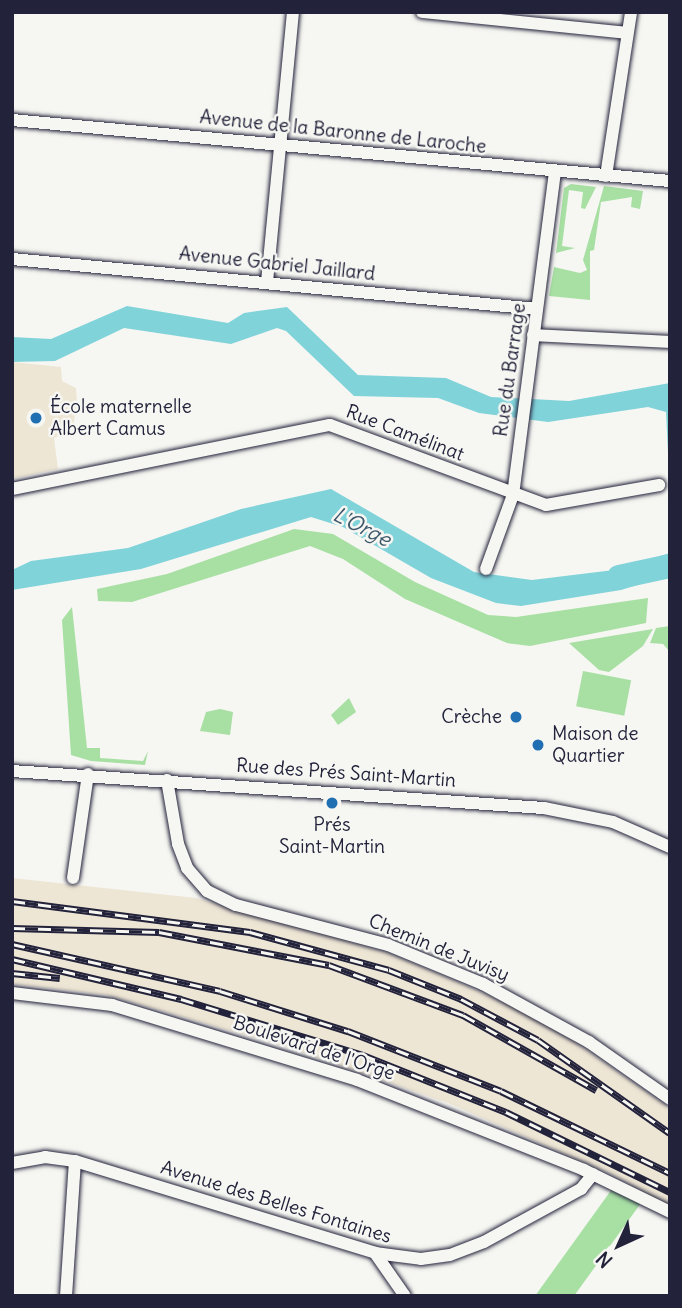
<!DOCTYPE html>
<html>
<head>
<meta charset="utf-8">
<style>
  body { margin:0 }
  #map { position:relative; width:682px; height:1308px; overflow:hidden; background:#f6f6f2; font-family:Delius,sans-serif }
  div>[style] { position:absolute }
  .built>* { inset:0; background:#eee6d5 }
  .green>* { inset:0; background:#a8e0a4; transform-origin:0 0 }
  .water>* { inset:0; background:#81d3da }
  .river>* { height:24px; margin:-12px; padding:0 12px; transform-origin:12px; border-radius:12px; background:#81d3da }
  .roads { filter:drop-shadow(0 0 2px #22223b) drop-shadow(0 0 2px #22223b) }
  .minor>* { height:12px; margin:-6px; padding:0 6px; transform-origin:6px; border-radius:6px; background:#f6f6f2 }
  .rail>* { height:7px; margin-top:-3.5px; transform-origin:0; background:repeating-linear-gradient(90deg,#f6f6f2 0 13px,#22223b 0 26px); box-sizing:border-box; border-block:2px solid #22223b }
  .dots>* { width:19px; height:19px; translate:-50% -50%; box-sizing:border-box; border:4px solid #f6f6f2; border-radius:50% }
  span { translate:-50% -50%; white-space:nowrap; text-align:center; line-height:1.15; -webkit-text-stroke:5px #f6f6f2; paint-order:stroke }
  .street-label { font-size:19px; color:#22223b }
  .poi-label { font-size:19px; color:#22223b }
  .left { translate:0 -50%; text-align:left }
  .right { translate:-100% -50%; text-align:right }
  .water-label { font-size:21px; color:#3e576b; font-style:italic }
  .frame { position:absolute; inset:0; border:14px solid #22223b; pointer-events:none }
  .north { position:absolute; left:584px; top:1210px; width:70px; height:70px; -webkit-text-stroke:5px #f6f6f2; paint-order:stroke; rotate:225deg; font-size:19px; font-weight:700; line-height:28px; text-align:center; color:#22223b }
  .north::after { content:''; display:block; margin:auto; width:24px; height:32px; background:#22223b; clip-path:polygon(50% 0,100% 100%,50% 72%,0 100%) }
</style>
</head>
<body>
<div id="map">
  <div class="built">
    <div style="clip-path:polygon(12px 362px,61px 367px,62px 381px,76px 388px,77px 401px,73px 428px,54px 438px,58px 469px,12px 479px)"></div>
    <div style="clip-path:polygon(12px 878px,196px 898px,389px 953px,509px 1004px,572px 1040px,670px 1108px,670px 1207px,613px 1175px,448px 1103px,283px 1046px,107px 995px,12px 984px)"></div>
  </div>
  <div class="green">
    <div style="clip-path:polygon(571px 184px,596px 187px,585px 209px,581px 208px,583px 192px,569px 190px,562px 246px,575px 248px,556px 253px,564px 188px)"></div>
    <div style="clip-path:polygon(604px 186px,643px 191px,640px 209px,631px 207px,632px 197px,601px 202px,594px 250px,590px 251px,590px 300px,549px 296px,554px 267px,580px 273px,587px 270px,583px 260px)"></div>
    <div style="clip-path:polygon(294px 529px,333px 534px,415px 582px,488px 615px,516px 617px,648px 598px,646px 623px,530px 646px,507px 643px,405px 599px,343px 559px,310px 546px,132px 602px,98px 601px,97px 589px,167px 574px)"></div>
    <div style="clip-path:polygon(72px 607px,87px 748px,100px 748px,100px 758px,143px 761px,148px 751px,145px 765px,91px 761px,71px 755px,62px 620px)"></div>
    <div style="clip-path:polygon(670px 626px,670px 652px,663px 644px,650px 643px,656px 628px)"></div>
    <div style="clip-path:polygon(653px 629px,643px 646px,609px 672px,599px 670px,569px 643px)"></div>
    <div style="left:583px;top:671px;width:49px;height:36px;rotate:11deg"></div>
    <div style="clip-path:polygon(349px 698px,356px 712px,338px 725px,331px 715px)"></div>
    <div style="clip-path:polygon(220px 709px,233px 712px,230px 735px,200px 731px,206px 712px)"></div>
    <div style="clip-path:polygon(612px 1189px,641px 1203px,574px 1296px,535px 1296px)"></div>
  </div>
  <div class="water">
    <div style="clip-path:polygon(127px 306px,228px 323px,244px 313px,287px 307px,358px 375px,446px 378px,491px 397px,569px 401px,670px 383px,670px 493px,666px 412px,648px 407px,548px 422px,479px 413px,438px 398px,354px 396px,286px 331px,277px 328px,231px 344px,124px 328px,55px 361px,12px 362px,12px 337px,51px 339px)"></div>
    <div style="clip-path:polygon(331px 489px,474px 572px,532px 580px,614px 570px,670px 553px,670px 562px,654px 566px,644px 583px,621px 590px,521px 606px,496px 603px,431px 578px,343px 527px,311px 517px,141px 569px,12px 590px,12px 570px,31px 561px,128px 548px,241px 509px)"></div>
  </div>
  <div class="river">
    <div style="left:619px;top:577px;width:52px;rotate:-12.2deg"></div>
  </div>
  <div class="roads">
    <div class="minor">
      <div style="left:422px;top:12px;width:206px;rotate:5.8deg"></div>
      <div style="left:12px;top:120px;width:661px;rotate:5.3deg"></div>
      <div style="left:606px;top:176px;width:166px;rotate:-81.3deg"></div>
      <div style="left:12px;top:259px;width:527px;rotate:5.44deg"></div>
      <div style="left:267px;top:282px;width:271px;rotate:-84.5deg"></div>
      <div style="left:533px;top:335px;width:137px;rotate:2.9deg"></div>
      <div style="left:12px;top:489px;width:324px;rotate:-11.4deg"></div>
      <div style="left:330px;top:425px;width:230px;rotate:20.3deg"></div>
      <div style="left:546px;top:505px;width:115px;rotate:-10deg"></div>
      <div style="left:486px;top:569px;width:79px;rotate:-70deg"></div>
      <div style="left:513px;top:495px;width:326px;rotate:-82.6deg"></div>
      <div style="left:12px;top:771px;width:533px;rotate:3.98deg"></div>
      <div style="left:544px;top:808px;width:70px;rotate:11.5deg"></div>
      <div style="left:613px;top:822px;width:62px;rotate:23.7deg"></div>
      <div style="left:167px;top:780px;width:65px;rotate:80.2deg"></div>
      <div style="left:178px;top:844px;width:26px;rotate:69deg"></div>
      <div style="left:187px;top:868px;width:30px;rotate:49deg"></div>
      <div style="left:207px;top:891px;width:32px;rotate:26deg"></div>
      <div style="left:236px;top:905px;width:157px;rotate:14.7deg"></div>
      <div style="left:388px;top:945px;width:103px;rotate:22.3deg"></div>
      <div style="left:483px;top:984px;width:121px;rotate:28.7deg"></div>
      <div style="left:589px;top:1042px;width:99px;rotate:35.1deg"></div>
      <div style="left:73px;top:878px;width:105px;rotate:-81.8deg"></div>
      <div style="left:12px;top:993px;width:101px;rotate:6.8deg"></div>
      <div style="left:112px;top:1005px;width:256px;rotate:17deg"></div>
      <div style="left:357px;top:1080px;width:244px;rotate:21.6deg"></div>
      <div style="left:584px;top:1170px;width:96px;rotate:26deg"></div>
      <div style="left:12px;top:1163px;width:34px;rotate:-10deg"></div>
      <div style="left:45px;top:1157px;width:30px;rotate:8deg"></div>
      <div style="left:75px;top:1161px;width:314px;rotate:17deg"></div>
      <div style="left:375px;top:1253px;width:46px;rotate:7.4deg"></div>
      <div style="left:421px;top:1259px;width:29px;rotate:-8deg"></div>
      <div style="left:450px;top:1255px;width:36px;rotate:-21deg"></div>
      <div style="left:484px;top:1242px;width:111px;rotate:-28.7deg"></div>
      <div style="left:581px;top:1189px;width:19px;rotate:-51deg"></div>
      <div style="left:375px;top:1253px;width:52px;rotate:55.1deg"></div>
      <div style="left:66px;top:1296px;width:135px;rotate:-86.2deg"></div>
    </div>
  </div>
  <div class="rail">
    <div style="left:12px;top:901px;width:240px;rotate:7.4deg"></div>
    <div style="left:250px;top:932px;width:144px;rotate:15.3deg"></div>
    <div style="left:389px;top:970px;width:78px;rotate:21.9deg"></div>
    <div style="left:461px;top:999px;width:87px;rotate:28deg"></div>
    <div style="left:538px;top:1040px;width:161px;rotate:35.2deg"></div>
    <div style="left:12px;top:928px;width:147px;rotate:1.6deg"></div>
    <div style="left:159px;top:932px;width:173px;rotate:11deg"></div>
    <div style="left:329px;top:965px;width:143px;rotate:20.5deg"></div>
    <div style="left:463px;top:1015px;width:153px;rotate:29.4deg"></div>
    <div style="left:12px;top:944px;width:213px;rotate:12.7deg"></div>
    <div style="left:220px;top:991px;width:134px;rotate:17.4deg"></div>
    <div style="left:348px;top:1031px;width:164px;rotate:21.4deg"></div>
    <div style="left:501px;top:1091px;width:188px;rotate:25.9deg"></div>
    <div style="left:12px;top:959px;width:174px;rotate:13.3deg"></div>
    <div style="left:181px;top:999px;width:190px;rotate:17.1deg"></div>
    <div style="left:363px;top:1055px;width:154px;rotate:21.7deg"></div>
    <div style="left:506px;top:1112px;width:182px;rotate:26deg"></div>
    <div style="left:12px;top:973px;width:48px;rotate:5.9deg"></div>
  </div>
  <div class="dots">
    <div style="left:36px;top:418px;background:#1f6fb2"></div>
    <div style="left:516px;top:717px;background:#1f6fb2"></div>
    <div style="left:538px;top:745px;background:#1f6fb2"></div>
    <div style="left:332px;top:803px;background:#1f6fb2"></div>
  </div>
  <div class="street-label">
    <span style="left:343px;top:132px;rotate:6deg">Avenue de la Baronne de Laroche</span>
    <span style="left:277px;top:264px;rotate:6deg">Avenue Gabriel Jaillard</span>
    <span style="left:510px;top:370px;rotate:-82deg">Rue du Barrage</span>
    <span style="left:405px;top:433px;rotate:21deg">Rue Camélinat</span>
    <span style="left:346px;top:773px;rotate:4deg">Rue des Prés Saint-Martin</span>
    <span style="left:439px;top:948px;rotate:22deg">Chemin de Juvisy</span>
    <span style="left:314px;top:1048px;rotate:18deg">Boulevard de l'Orge</span>
    <span style="left:276px;top:1202px;rotate:17deg">Avenue des Belles Fontaines</span>
  </div>
  <div class="poi-label">
    <span class="left" style="left:50px;top:418px">École maternelle<br>Albert Camus</span>
    <span class="right" style="left:502px;top:717px">Crèche</span>
    <span class="left" style="left:552px;top:745px">Maison de<br>Quartier</span>
    <span style="left:332px;top:836px">Prés<br>Saint-Martin</span>
  </div>
  <div class="water-label">
    <span style="left:362px;top:527px;rotate:27deg">L'Orge</span>
  </div>
  <div class="frame"></div>
  <div class="north">N</div>
</div>
</body>
</html>
